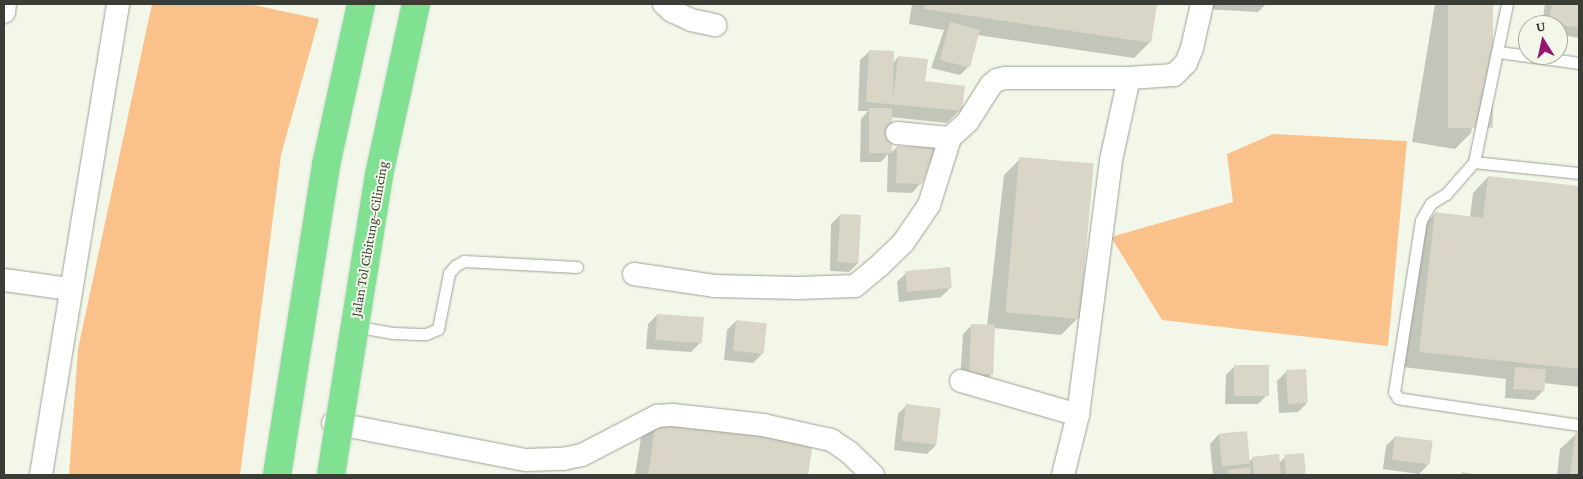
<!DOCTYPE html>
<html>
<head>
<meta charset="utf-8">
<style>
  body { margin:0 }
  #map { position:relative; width:1583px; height:479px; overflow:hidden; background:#f2f7e9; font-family:"Crimson Pro",serif }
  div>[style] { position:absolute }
  .green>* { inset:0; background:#fac28a }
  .shadow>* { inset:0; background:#0003 }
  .building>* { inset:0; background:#d9d5c7; transform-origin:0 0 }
  .roads { filter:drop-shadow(0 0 1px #9da194) drop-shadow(0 0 1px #9da194) }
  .service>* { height:11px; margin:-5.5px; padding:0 5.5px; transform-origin:5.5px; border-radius:5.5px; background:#fff }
  .minor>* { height:22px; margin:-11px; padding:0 11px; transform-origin:11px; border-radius:11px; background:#fff }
  .bridges { filter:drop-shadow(0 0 1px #d8d8d7) drop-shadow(0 0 1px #d8d8d7) }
  .motorway-bridge>* { height:28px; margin:-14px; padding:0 14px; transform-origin:14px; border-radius:14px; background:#7fe191 }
  span { translate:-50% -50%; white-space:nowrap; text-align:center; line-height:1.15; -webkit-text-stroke:4px #f2f7e9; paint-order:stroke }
  .street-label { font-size:14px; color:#3a3c36 }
  .frame { position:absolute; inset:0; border:5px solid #3a3c36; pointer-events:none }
  .north { position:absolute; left:1518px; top:15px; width:50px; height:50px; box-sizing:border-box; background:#f2f7e9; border:1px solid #a8aca1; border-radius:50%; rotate:350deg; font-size:14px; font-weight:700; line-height:20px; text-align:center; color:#3a3c36 }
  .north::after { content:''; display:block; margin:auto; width:18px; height:22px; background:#951670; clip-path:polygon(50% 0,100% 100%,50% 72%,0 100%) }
</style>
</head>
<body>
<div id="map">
  <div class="green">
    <div style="clip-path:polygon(152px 4px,249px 4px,319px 19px,281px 155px,240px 475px,69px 475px,78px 349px)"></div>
    <div style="clip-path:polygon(1273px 134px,1407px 141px,1388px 346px,1162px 320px,1111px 237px,1233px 202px,1227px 154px)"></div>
  </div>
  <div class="shadow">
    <div style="clip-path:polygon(912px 4px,1156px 4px,1150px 42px,1134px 58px,977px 35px,969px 66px,960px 75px,931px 68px,944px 30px,909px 24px)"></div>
    <div style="clip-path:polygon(1204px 4px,1266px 4px,1258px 12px,1204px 9px)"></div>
    <div style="clip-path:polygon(1435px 4px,1492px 4px,1471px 133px,1455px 149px,1412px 142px)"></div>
    <div style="clip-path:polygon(1545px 4px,1579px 4px,1579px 38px,1558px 34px,1558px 25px,1542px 25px)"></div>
    <div style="clip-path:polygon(870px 51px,893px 63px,898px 57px,924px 82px,960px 110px,947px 123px,890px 117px,890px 154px,897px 147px,921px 183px,912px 193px,887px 192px,888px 154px,881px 162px,860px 162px,861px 119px,868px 111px,858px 111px,860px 60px)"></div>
    <div style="clip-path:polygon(1020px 159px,1077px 319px,1061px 335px,994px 328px,991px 375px,982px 384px,960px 383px,963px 334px,972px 325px,987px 326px,1004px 175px)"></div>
    <div style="clip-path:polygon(1488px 177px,1579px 187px,1579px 387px,1543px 383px,1543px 391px,1534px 400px,1505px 398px,1506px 379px,1403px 367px,1419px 229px,1435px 214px,1470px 218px,1473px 193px)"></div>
    <div style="clip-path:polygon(840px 215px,858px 263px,849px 272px,830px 271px,831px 224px)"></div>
    <div style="clip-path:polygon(906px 273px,950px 288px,941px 297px,899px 302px,897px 282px)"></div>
    <div style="clip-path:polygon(657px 315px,700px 343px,691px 352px,646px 349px,648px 324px)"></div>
    <div style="clip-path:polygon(736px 321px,762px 354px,753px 363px,724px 360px,727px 330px)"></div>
    <div style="clip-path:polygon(1235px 366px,1267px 395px,1258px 404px,1225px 404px,1226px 375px)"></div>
    <div style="clip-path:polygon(1286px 372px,1307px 403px,1298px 412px,1279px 413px,1277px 381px)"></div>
    <div style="clip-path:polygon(907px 405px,936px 445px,927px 454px,894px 450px,898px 414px)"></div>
    <div style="clip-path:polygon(657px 422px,811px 444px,807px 475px,635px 475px,641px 438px)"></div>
    <div style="clip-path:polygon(1219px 434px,1249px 462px,1253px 458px,1279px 463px,1285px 457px,1305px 473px,1303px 475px,1213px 475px,1210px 444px)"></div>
    <div style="clip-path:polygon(1576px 434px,1579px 434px,1579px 475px,1557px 475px,1560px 449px)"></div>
    <div style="clip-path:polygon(1395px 437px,1428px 465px,1419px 474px,1383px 469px,1386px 446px)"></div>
  </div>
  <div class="building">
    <div style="clip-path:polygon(925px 4px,1157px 4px,1151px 43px,924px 9px)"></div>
    <div style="left:1448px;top:4px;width:45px;height:124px"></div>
    <div style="clip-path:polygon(1552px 4px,1579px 4px,1579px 28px,1549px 23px)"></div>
    <div style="left:950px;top:22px;width:31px;height:39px;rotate:15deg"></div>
    <div style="clip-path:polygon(869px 50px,894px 51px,893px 99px,898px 56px,928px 59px,925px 81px,965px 86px,962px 111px,866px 102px)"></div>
    <div style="left:869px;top:108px;width:23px;height:45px"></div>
    <div style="clip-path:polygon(897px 146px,936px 147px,922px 184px,896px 183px)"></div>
    <div style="left:1019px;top:157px;width:75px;height:156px;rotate:5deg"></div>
    <div style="clip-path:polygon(1488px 176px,1579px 186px,1579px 369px,1419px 352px,1435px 212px,1483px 218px)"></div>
    <div style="left:840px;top:214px;width:21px;height:48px;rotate:3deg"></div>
    <div style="left:950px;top:267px;width:21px;height:45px;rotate:85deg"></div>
    <div style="left:657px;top:314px;width:47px;height:26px;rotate:4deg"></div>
    <div style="left:736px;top:320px;width:31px;height:31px;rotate:6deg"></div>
    <div style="left:971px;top:324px;width:24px;height:50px;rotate:2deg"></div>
    <div style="left:1234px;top:365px;width:35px;height:31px"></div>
    <div style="left:1515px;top:367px;width:31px;height:22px;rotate:4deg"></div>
    <div style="left:1306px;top:369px;width:34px;height:20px;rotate:87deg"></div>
    <div style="left:906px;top:404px;width:35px;height:37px;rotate:7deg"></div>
    <div style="clip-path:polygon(656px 421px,813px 443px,808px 475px,648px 475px)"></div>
    <div style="left:1247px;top:431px;width:33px;height:28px;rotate:85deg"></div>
    <div style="clip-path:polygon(1576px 432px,1579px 433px,1579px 475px,1570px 475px)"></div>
    <div style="left:1395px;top:436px;width:38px;height:24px;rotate:7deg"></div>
    <div style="left:1304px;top:453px;width:21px;height:20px;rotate:85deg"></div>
    <div style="clip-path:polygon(1279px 454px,1281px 475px,1254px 475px,1252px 457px)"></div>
    <div style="clip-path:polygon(1250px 467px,1251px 475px,1229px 475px,1228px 470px)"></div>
    <div style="clip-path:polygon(1462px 472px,1474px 474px,1474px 475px,1461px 475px)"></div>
  </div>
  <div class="roads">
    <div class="service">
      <div style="left:1507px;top:4px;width:161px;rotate:101.8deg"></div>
      <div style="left:1474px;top:162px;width:43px;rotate:131.2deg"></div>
      <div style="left:1446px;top:194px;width:17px;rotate:149deg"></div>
      <div style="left:1431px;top:203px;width:20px;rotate:120deg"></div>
      <div style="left:1421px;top:220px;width:174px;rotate:98.9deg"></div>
      <div style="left:1394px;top:392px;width:7px;rotate:56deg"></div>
      <div style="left:1398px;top:398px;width:5px;rotate:11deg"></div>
      <div style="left:1403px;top:399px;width:178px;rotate:8.4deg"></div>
      <div style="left:1499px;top:52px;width:81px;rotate:7.8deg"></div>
      <div style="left:1474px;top:162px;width:106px;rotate:6deg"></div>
      <div style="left:353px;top:326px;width:41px;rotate:9.9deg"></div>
      <div style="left:393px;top:333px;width:33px;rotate:2deg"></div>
      <div style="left:426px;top:334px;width:13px;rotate:-23deg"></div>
      <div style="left:438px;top:329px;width:57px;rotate:-78.9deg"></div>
      <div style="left:449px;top:273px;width:9px;rotate:-49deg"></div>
      <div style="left:455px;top:266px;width:10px;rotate:-29deg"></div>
      <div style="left:464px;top:261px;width:113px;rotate:3deg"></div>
    </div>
    <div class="minor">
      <div style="left:664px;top:4px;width:11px;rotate:41deg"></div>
      <div style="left:672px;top:11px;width:21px;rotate:25deg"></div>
      <div style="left:691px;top:20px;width:25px;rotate:12deg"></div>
      <div style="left:4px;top:12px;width:8px;rotate:-83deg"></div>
      <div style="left:897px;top:133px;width:53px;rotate:5.4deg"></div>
      <div style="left:950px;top:138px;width:25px;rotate:-43deg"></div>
      <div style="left:968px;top:121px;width:43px;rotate:-57.4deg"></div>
      <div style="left:991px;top:85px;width:8px;rotate:-40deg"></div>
      <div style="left:997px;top:80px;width:9px;rotate:-13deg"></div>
      <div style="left:1006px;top:78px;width:123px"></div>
      <div style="left:1129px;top:78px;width:45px;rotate:-3.8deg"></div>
      <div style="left:1174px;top:75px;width:17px;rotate:-45deg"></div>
      <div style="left:1186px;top:63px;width:16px;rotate:-68deg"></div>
      <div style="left:1192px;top:48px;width:45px;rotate:-77.2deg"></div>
      <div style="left:634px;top:274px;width:81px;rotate:8.5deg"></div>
      <div style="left:714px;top:286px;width:84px;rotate:1.4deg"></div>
      <div style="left:798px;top:288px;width:57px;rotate:-2deg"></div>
      <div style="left:855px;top:286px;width:31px;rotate:-40deg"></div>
      <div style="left:879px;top:266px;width:33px;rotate:-44deg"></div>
      <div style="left:903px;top:243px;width:46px;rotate:-55.6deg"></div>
      <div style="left:929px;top:205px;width:70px;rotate:-72.6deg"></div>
      <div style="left:4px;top:280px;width:67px;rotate:7.8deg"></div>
      <div style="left:961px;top:381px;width:122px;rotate:16.2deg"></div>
      <div style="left:333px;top:423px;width:197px;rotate:10.9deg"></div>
      <div style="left:526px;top:460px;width:37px;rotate:-2deg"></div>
      <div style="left:563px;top:459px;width:19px;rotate:-12deg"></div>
      <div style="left:582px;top:455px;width:85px;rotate:-27.5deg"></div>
      <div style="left:657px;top:416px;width:16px;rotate:-4deg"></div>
      <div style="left:673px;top:415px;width:91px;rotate:6.3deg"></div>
      <div style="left:763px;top:425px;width:70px;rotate:12.4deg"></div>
      <div style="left:831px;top:440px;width:23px;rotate:34deg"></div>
      <div style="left:850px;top:453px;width:32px;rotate:44deg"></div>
      <div style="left:41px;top:475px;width:477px;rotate:-80.7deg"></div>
      <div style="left:1063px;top:475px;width:62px;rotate:-76deg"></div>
      <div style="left:1078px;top:415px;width:257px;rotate:-82.6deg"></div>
      <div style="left:1111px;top:160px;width:84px;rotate:-77.6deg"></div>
    </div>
  </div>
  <div class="bridges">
    <div class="motorway-bridge">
      <div style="left:277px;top:475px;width:314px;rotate:-81deg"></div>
      <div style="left:326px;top:165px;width:165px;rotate:-77.7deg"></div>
      <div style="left:331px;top:475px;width:304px;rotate:-80.9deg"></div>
      <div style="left:379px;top:175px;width:175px;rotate:-77.8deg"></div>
    </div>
  </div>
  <div class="street-label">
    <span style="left:369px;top:239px;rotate:-80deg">Jalan Tol Cibitung–Cilincing</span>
  </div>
  <div class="frame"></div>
  <div class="north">U</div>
</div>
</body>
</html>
